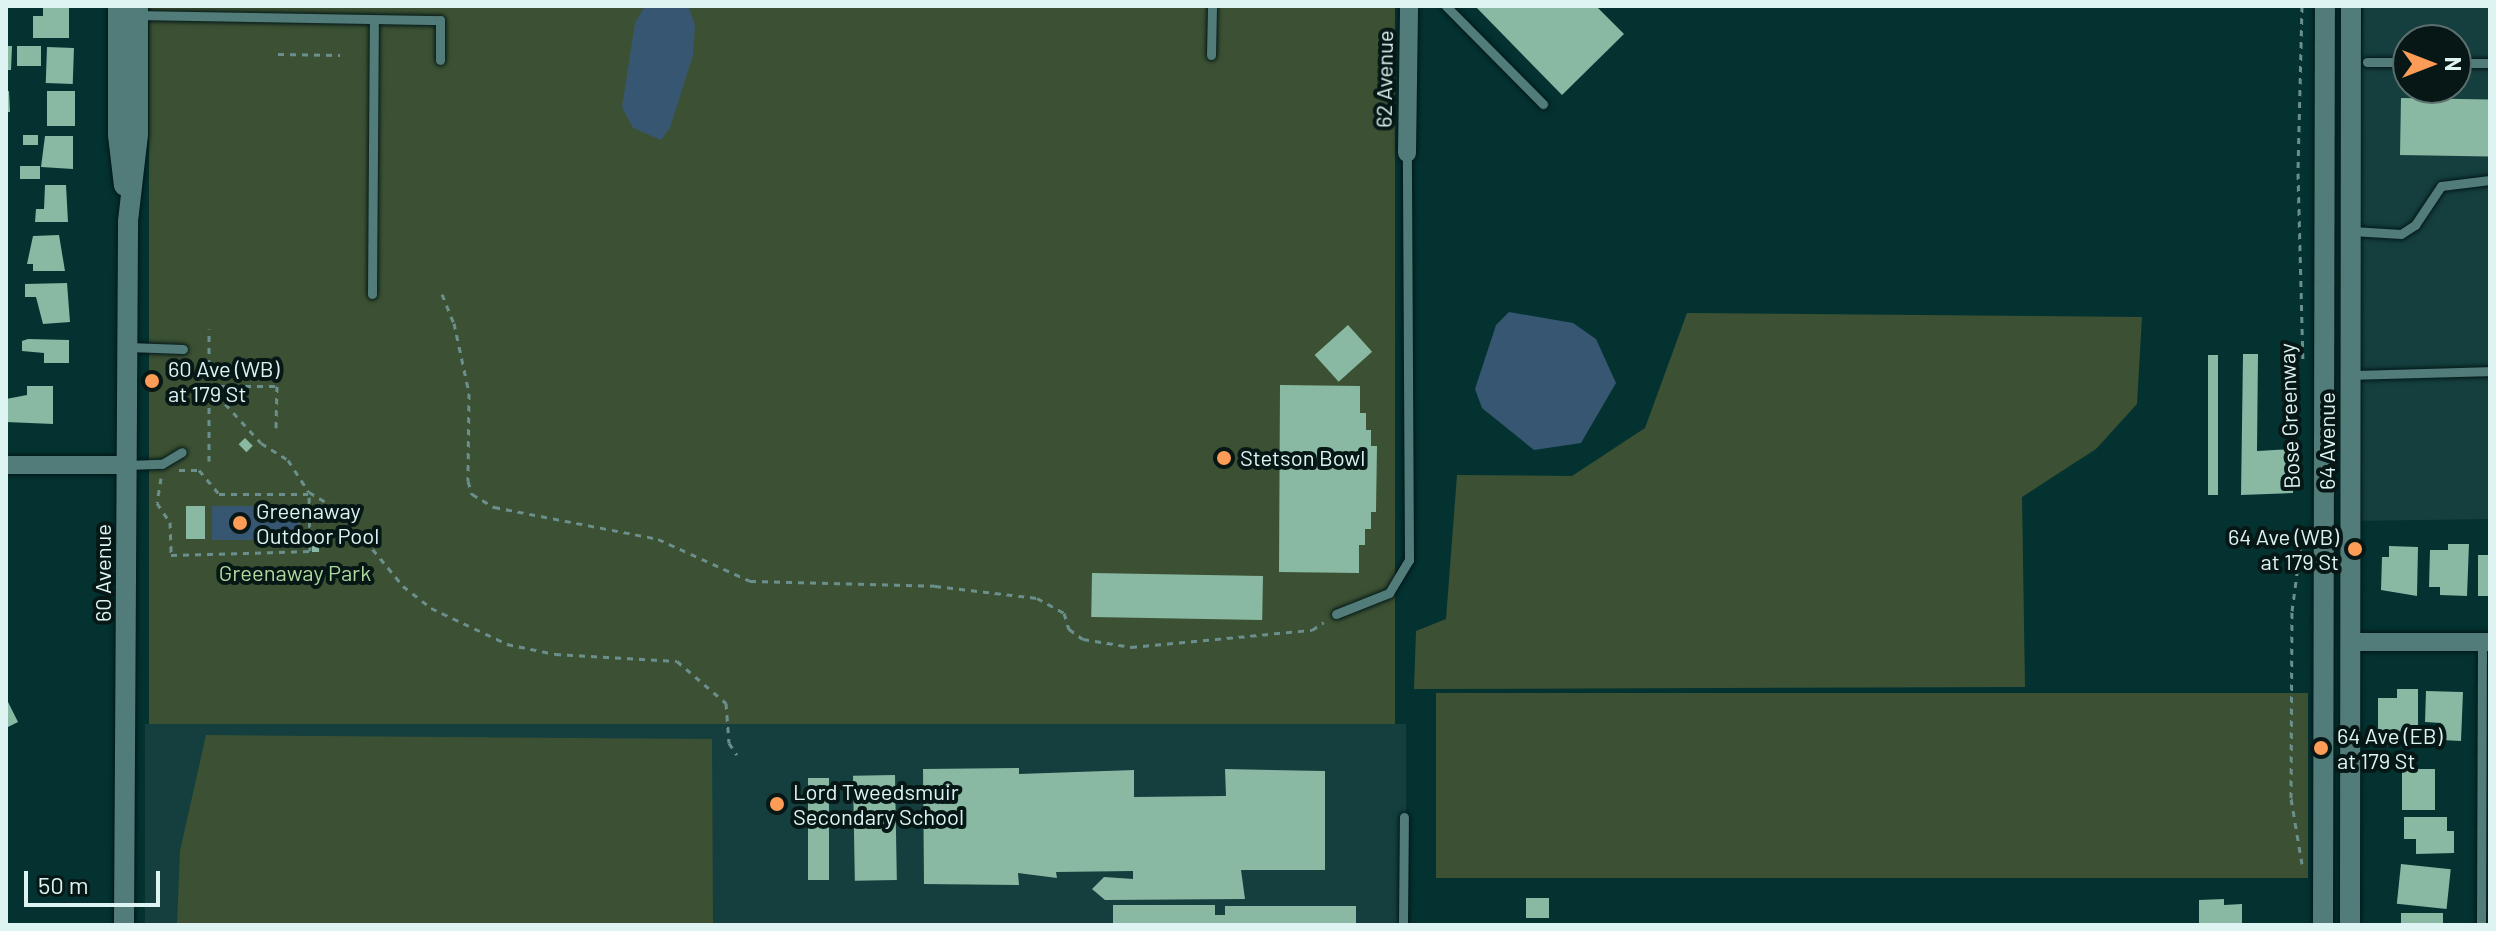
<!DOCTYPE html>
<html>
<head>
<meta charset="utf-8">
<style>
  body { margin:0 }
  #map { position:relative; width:2496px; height:931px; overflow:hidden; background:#033231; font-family:Barlow,sans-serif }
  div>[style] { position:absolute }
  .built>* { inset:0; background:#143f3e; transform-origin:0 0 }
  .green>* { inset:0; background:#3c5133; transform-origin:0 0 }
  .water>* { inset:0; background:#375672; transform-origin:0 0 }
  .building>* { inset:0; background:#89b9a2; transform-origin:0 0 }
  .path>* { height:3px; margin-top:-1.5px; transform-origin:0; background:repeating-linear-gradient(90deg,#6b8f8d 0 6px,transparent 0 12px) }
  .roads { filter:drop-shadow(0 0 2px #031817) drop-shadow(0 0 2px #031817) }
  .lane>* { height:9px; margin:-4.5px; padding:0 4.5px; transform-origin:4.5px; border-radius:4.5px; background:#527c7a }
  .street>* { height:18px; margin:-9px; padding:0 9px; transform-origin:9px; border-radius:9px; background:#527c7a }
  .secondary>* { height:20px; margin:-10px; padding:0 10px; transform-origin:10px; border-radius:10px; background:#527c7a }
  .dots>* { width:22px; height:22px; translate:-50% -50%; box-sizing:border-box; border:4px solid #061716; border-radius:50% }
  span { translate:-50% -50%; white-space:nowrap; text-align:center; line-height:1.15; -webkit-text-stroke:8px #061716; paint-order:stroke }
  .street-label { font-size:22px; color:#ddf4f2 }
  .poi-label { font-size:22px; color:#ddf4f2 }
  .left { translate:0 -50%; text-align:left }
  .right { translate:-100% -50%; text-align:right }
  .park-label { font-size:22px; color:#afd89e }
  .frame { position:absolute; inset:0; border:8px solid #ddf4f2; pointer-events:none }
  .north { position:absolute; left:2392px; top:24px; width:80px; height:80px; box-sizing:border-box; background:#061716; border:2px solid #5c6f6e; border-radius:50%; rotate:90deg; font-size:22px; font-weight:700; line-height:32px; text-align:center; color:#ddf4f2 }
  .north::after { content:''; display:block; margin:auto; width:28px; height:36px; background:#fd9c56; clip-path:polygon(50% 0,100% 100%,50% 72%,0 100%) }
  .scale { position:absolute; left:24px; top:871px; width:136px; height:36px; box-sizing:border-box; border:4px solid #ddf4f2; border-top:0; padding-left:10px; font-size:24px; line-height:28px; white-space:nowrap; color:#ddf4f2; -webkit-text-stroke:6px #061716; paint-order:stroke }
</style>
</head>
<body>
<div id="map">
  <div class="built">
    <div style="clip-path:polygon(evenodd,2363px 6px,2490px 6px,2490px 519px,2353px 521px,2363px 6px,2408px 40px,2456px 40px,2456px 88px,2408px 88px,2408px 40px)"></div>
    <div style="left:145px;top:724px;width:1261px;height:201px"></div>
  </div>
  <div class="green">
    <div style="left:149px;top:6px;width:1246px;height:718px"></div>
    <div style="clip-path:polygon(1687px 313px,2142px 317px,2137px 404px,2096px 449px,2022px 497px,2025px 687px,1414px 689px,1416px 631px,1446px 619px,1457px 475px,1572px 476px,1645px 428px)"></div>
    <div style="left:1436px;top:693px;width:872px;height:185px"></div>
    <div style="clip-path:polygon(206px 735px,712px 739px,713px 925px,177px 925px,180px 851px)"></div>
  </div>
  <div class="water">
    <div style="clip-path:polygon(645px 6px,688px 6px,695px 25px,693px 55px,670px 128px,661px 140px,633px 128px,622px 107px,635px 23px)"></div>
    <div style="clip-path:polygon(1509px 312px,1573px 323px,1596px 339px,1616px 383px,1581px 443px,1534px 450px,1482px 408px,1475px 389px,1496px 325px)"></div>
    <div style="left:300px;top:506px;width:34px;height:88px;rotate:90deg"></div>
  </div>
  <div class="building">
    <div style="clip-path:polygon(43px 6px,69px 6px,69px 38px,33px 38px,33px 16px,43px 16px)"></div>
    <div style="clip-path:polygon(1475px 6px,1596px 6px,1624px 34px,1562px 95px)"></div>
    <div style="clip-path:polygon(6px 46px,12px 46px,11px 70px,6px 70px)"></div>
    <div style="left:17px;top:46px;width:24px;height:20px"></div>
    <div style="left:47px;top:47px;width:27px;height:36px;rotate:2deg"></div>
    <div style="clip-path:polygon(6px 91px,9px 91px,10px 112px,6px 112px)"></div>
    <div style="left:47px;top:91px;width:28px;height:35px"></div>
    <div style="left:2401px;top:98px;width:89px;height:57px;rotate:1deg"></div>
    <div style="left:23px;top:135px;width:15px;height:10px"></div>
    <div style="clip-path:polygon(45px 136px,73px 136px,73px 169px,41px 167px)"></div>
    <div style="left:20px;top:166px;width:20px;height:13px"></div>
    <div style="clip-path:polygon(45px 185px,66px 185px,68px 222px,35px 222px,36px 209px,44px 209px)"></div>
    <div style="clip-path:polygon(59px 235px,65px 271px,33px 271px,33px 264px,27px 264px,33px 236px)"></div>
    <div style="clip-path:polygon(67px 283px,70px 322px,43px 324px,36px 297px,25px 297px,25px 284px)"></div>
    <div style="left:1348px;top:325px;width:36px;height:45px;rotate:48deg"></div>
    <div style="clip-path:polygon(28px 339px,69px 340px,69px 363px,44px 363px,44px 353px,22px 351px,22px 341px)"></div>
    <div style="clip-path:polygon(2243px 354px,2258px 354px,2257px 451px,2293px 449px,2293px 493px,2241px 495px)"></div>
    <div style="left:2208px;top:355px;width:10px;height:140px"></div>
    <div style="clip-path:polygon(1280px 385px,1360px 386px,1360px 413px,1366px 413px,1366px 430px,1371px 430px,1371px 446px,1377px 446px,1376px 512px,1371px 512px,1371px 529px,1365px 529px,1365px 545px,1359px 545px,1359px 573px,1279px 572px)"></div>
    <div style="clip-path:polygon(27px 386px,53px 386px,53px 424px,6px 422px,6px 399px,27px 395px)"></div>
    <div style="left:245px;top:438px;width:11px;height:9px;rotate:45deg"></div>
    <div style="left:186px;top:506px;width:19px;height:33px"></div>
    <div style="left:312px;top:544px;width:7px;height:8px"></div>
    <div style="clip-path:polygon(2448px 544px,2469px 544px,2467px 596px,2440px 595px,2440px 587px,2429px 587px,2430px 550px,2448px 550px)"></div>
    <div style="clip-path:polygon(2389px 546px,2418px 547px,2417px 596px,2381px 590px,2382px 557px,2389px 557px)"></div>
    <div style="left:2478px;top:555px;width:12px;height:41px"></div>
    <div style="left:1092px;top:573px;width:171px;height:44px;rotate:1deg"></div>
    <div style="clip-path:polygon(2397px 689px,2418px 689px,2418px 733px,2396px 733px,2396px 746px,2378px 746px,2378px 698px,2397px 698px)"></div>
    <div style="clip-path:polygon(2426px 691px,2463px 692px,2461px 741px,2441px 740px,2441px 723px,2425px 722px)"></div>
    <div style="clip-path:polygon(6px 698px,18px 722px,6px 728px)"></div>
    <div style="clip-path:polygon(1019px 768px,1019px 774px,1134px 770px,1134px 797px,1226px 796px,1225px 769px,1325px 771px,1325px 870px,1241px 870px,1245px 899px,1105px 900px,1092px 889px,1104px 877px,1133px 879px,1133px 871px,1056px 872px,1057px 878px,1018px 873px,1019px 885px,924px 884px,923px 769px)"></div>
    <div style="left:2402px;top:769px;width:33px;height:41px"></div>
    <div style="left:895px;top:775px;width:105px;height:42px;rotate:89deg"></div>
    <div style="left:808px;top:778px;width:21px;height:102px"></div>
    <div style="clip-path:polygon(2404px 817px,2447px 817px,2447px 831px,2454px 831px,2454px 853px,2416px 854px,2416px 839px,2404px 839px)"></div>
    <div style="left:2401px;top:864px;width:50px;height:40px;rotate:6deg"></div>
    <div style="left:1526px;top:898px;width:23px;height:20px"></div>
    <div style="clip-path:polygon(2224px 899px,2224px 905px,2242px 904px,2242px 925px,2199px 925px,2199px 900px)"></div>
    <div style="clip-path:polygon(1113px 905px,1215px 905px,1215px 915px,1225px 915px,1225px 906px,1356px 906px,1356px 925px,1113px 925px)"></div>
    <div style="left:2401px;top:913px;width:42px;height:12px"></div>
  </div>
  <div class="path">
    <div style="left:2302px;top:6px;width:167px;rotate:91.4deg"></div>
    <div style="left:2298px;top:173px;width:189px;rotate:88.5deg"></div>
    <div style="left:278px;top:54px;width:62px;rotate:0.9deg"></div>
    <div style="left:442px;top:294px;width:31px;rotate:68deg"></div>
    <div style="left:454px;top:323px;width:72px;rotate:77.9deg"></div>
    <div style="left:469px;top:393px;width:88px;rotate:90.7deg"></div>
    <div style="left:468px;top:481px;width:14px;rotate:73deg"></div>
    <div style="left:472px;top:494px;width:26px;rotate:31deg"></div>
    <div style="left:494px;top:507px;width:167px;rotate:11deg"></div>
    <div style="left:658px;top:539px;width:101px;rotate:24.5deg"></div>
    <div style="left:750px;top:581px;width:185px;rotate:1.5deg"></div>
    <div style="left:935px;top:586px;width:103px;rotate:6.7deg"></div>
    <div style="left:1037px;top:598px;width:31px;rotate:29deg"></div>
    <div style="left:1064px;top:613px;width:17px;rotate:73deg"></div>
    <div style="left:1069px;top:629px;width:17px;rotate:36deg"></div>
    <div style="left:1083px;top:639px;width:49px;rotate:9.5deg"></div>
    <div style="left:1131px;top:647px;width:182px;rotate:-5.4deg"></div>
    <div style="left:1312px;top:630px;width:14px;rotate:-34deg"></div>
    <div style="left:209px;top:386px;width:77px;rotate:47.6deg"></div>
    <div style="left:261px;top:443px;width:32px;rotate:32deg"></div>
    <div style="left:288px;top:460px;width:38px;rotate:57deg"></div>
    <div style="left:309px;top:492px;width:39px;rotate:31deg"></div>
    <div style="left:342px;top:512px;width:96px;rotate:50.5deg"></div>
    <div style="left:403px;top:586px;width:36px;rotate:38deg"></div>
    <div style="left:431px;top:608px;width:84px;rotate:25.3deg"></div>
    <div style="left:507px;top:644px;width:49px;rotate:11.8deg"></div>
    <div style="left:555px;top:654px;width:122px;rotate:3.3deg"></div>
    <div style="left:677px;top:661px;width:65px;rotate:40.6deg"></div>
    <div style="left:726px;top:703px;width:40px;rotate:85.7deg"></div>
    <div style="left:729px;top:743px;width:14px;rotate:56deg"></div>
    <div style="left:209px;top:386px;width:68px"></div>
    <div style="left:277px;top:386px;width:42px;rotate:91.4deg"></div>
    <div style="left:209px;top:461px;width:132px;rotate:-90deg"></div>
    <div style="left:179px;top:470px;width:20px"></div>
    <div style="left:199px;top:470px;width:31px;rotate:50deg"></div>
    <div style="left:219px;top:494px;width:89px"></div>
    <div style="left:161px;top:478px;width:25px;rotate:99deg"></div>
    <div style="left:157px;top:503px;width:23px;rotate:56deg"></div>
    <div style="left:170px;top:522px;width:33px;rotate:88deg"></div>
    <div style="left:171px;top:555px;width:139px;rotate:-1.6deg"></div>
    <div style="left:310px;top:551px;width:57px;rotate:-91deg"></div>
    <div style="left:2302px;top:864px;width:67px;rotate:-99.5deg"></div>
    <div style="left:2291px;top:798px;width:187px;rotate:-89.7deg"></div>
    <div style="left:2292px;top:611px;width:83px;rotate:-82.4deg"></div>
  </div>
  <div class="roads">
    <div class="lane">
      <div style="left:1446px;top:6px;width:138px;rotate:45.3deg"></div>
      <div style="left:139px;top:15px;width:301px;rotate:1deg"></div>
      <div style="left:440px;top:20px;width:40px;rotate:90deg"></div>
      <div style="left:1211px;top:55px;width:49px;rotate:-88.8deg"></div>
      <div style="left:2367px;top:62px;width:41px"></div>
      <div style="left:2456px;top:63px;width:34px"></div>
      <div style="left:2352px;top:231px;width:49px;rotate:3.5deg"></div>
      <div style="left:2401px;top:234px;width:17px;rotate:-33deg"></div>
      <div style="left:2415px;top:225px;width:47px;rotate:-56.3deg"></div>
      <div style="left:2441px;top:186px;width:49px;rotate:-7deg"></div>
      <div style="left:372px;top:294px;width:274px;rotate:-89.6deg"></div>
      <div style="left:128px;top:347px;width:55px;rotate:2.1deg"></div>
      <div style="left:2351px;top:375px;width:139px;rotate:-1.6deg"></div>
      <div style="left:127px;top:465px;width:35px;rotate:-2deg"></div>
      <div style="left:162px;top:464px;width:23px;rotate:-31deg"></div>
      <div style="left:1336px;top:614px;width:57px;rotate:-21.6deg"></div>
      <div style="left:1389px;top:593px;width:39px;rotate:-59deg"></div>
      <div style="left:1409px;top:560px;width:407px;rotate:-90.3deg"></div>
      <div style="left:1403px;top:925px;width:108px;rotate:-89.5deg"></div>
      <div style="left:2481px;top:925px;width:283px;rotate:-89.8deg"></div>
    </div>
    <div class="street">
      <div style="left:1407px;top:153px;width:147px;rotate:-89.2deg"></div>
      <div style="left:6px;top:465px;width:121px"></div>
      <div style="left:2350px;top:642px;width:140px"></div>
    </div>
    <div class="secondary">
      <div style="left:118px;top:6px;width:129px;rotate:90deg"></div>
      <div style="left:118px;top:135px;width:51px;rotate:83.3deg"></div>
      <div style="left:124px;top:925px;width:704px;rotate:-89.67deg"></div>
      <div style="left:128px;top:221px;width:88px;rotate:-83.4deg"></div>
      <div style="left:138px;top:134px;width:128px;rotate:-90deg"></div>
      <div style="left:2323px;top:925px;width:919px;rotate:-89.88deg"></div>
      <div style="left:2350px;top:925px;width:919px;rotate:-89.94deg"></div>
    </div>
  </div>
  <div class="dots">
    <div style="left:152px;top:381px;background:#fd9c56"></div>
    <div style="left:1224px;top:458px;background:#fd9c56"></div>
    <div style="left:240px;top:523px;background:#fd9c56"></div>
    <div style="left:2355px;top:549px;background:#fd9c56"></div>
    <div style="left:2321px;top:748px;background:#fd9c56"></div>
    <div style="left:777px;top:804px;background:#fd9c56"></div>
  </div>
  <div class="street-label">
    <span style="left:1384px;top:79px;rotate:-89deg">62 Avenue</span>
    <span style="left:2289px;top:416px;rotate:-92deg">Bose Greenway</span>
    <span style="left:2327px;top:441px;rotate:-90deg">64 Avenue</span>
    <span style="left:103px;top:573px;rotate:-90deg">60 Avenue</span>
  </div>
  <div class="poi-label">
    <span class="left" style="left:168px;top:381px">60 Ave (WB)<br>at 179 St</span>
    <span class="left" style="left:1240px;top:458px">Stetson Bowl</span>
    <span class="left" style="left:256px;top:523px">Greenaway<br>Outdoor Pool</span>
    <span class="right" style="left:2339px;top:549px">64 Ave (WB)<br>at 179 St</span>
    <span class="left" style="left:2337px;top:748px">64 Ave (EB)<br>at 179 St</span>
    <span class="left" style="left:793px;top:804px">Lord Tweedsmuir<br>Secondary School</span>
  </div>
  <div class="park-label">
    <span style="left:295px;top:573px">Greenaway Park</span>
  </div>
  <div class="frame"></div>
  <div class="north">N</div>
  <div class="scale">50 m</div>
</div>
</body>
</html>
